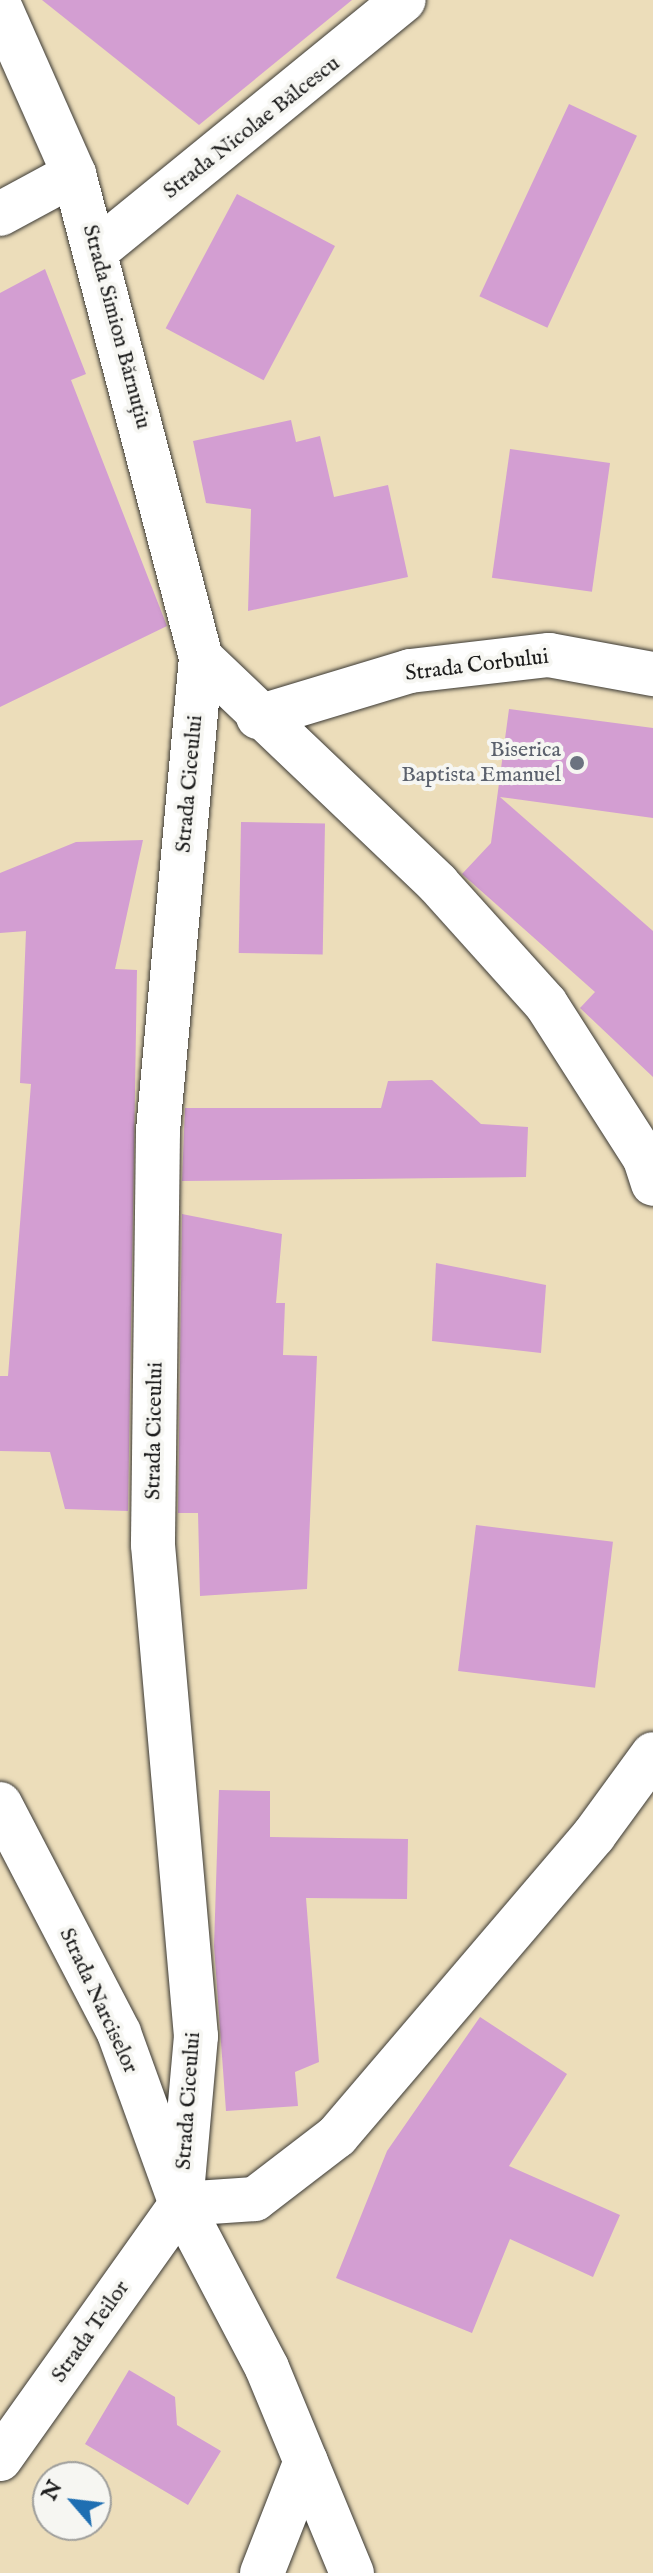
<!DOCTYPE html>
<html>
<head>
<meta charset="utf-8">
<style>
  body { margin:0 }
  #map { position:relative; width:653px; height:2573px; overflow:hidden; background:#ecddba; font-family:"IM FELL English",serif }
  div>[style] { position:absolute }
  .building>* { inset:0; background:#d39ed2; transform-origin:0 0 }
  .roads { filter:drop-shadow(0 0 2px #3b3934) drop-shadow(0 0 2px #3b3934) }
  .street>* { height:44px; margin:-22px; padding:0 22px; transform-origin:22px; border-radius:22px; background:#fff }
  .dots>* { width:22px; height:22px; translate:-50% -50%; box-sizing:border-box; border:4px solid #f6f6f2; border-radius:50% }
  span { translate:-50% -50%; white-space:nowrap; text-align:center; line-height:1.15; -webkit-text-stroke:8px #f6f6f2; paint-order:stroke }
  .street-label { font-size:22px; color:#1c1c1c }
  .worship-label { font-size:22px; color:#5b616d }
  .right { translate:-100% -50%; text-align:right }
  .north { position:absolute; left:32px; top:2461px; width:80px; height:80px; box-sizing:border-box; background:#f6f6f2; border:2px solid #9f9f9c; border-radius:50%; rotate:298deg; font-size:22px; font-weight:700; line-height:32px; text-align:center; color:#1c1c1c }
  .north::after { content:''; display:block; margin:auto; width:28px; height:36px; background:#1f6fb2; clip-path:polygon(50% 0,100% 100%,50% 72%,0 100%) }
</style>
</head>
<body>
<div id="map">
  <div class="building">
    <div style="clip-path:polygon(42px 0,352px 0,199px 125px)"></div>
    <div style="left:569px;top:104px;width:75px;height:212px;rotate:25deg"></div>
    <div style="left:237px;top:194px;width:111px;height:152px;rotate:28deg"></div>
    <div style="clip-path:polygon(45px 269px,86px 374px,71px 380px,167px 626px,0 707px,0 293px)"></div>
    <div style="clip-path:polygon(291px 420px,296px 442px,320px 436px,334px 497px,388px 485px,408px 577px,248px 611px,251px 509px,206px 503px,193px 441px)"></div>
    <div style="left:510px;top:449px;width:101px;height:130px;rotate:8deg"></div>
    <div style="clip-path:polygon(509px 709px,653px 728px,653px 818px,500px 797px,653px 931px,653px 1077px,580px 1008px,595px 992px,462px 874px,491px 843px)"></div>
    <div style="left:241px;top:822px;width:84px;height:131px;rotate:1deg"></div>
    <div style="clip-path:polygon(143px 840px,115px 969px,137px 970px,128px 1511px,65px 1509px,50px 1452px,0 1451px,0 1376px,8px 1376px,31px 1084px,20px 1083px,26px 931px,0 933px,0 873px,76px 842px)"></div>
    <div style="clip-path:polygon(432px 1080px,481px 1124px,528px 1127px,526px 1177px,182px 1181px,185px 1108px,381px 1108px,388px 1081px)"></div>
    <div style="clip-path:polygon(182px 1214px,282px 1234px,276px 1303px,285px 1303px,283px 1355px,317px 1356px,307px 1589px,200px 1596px,198px 1513px,178px 1513px)"></div>
    <div style="clip-path:polygon(436px 1263px,546px 1285px,541px 1353px,432px 1341px)"></div>
    <div style="left:476px;top:1525px;width:138px;height:147px;rotate:7deg"></div>
    <div style="clip-path:polygon(219px 1790px,270px 1791px,270px 1837px,408px 1839px,407px 1899px,306px 1898px,319px 2062px,295px 2072px,298px 2106px,226px 2111px,214px 1946px)"></div>
    <div style="clip-path:polygon(480px 2017px,567px 2074px,509px 2166px,620px 2215px,593px 2277px,510px 2239px,472px 2333px,336px 2278px,387px 2151px)"></div>
    <div style="clip-path:polygon(129px 2370px,175px 2397px,177px 2425px,221px 2451px,188px 2505px,85px 2444px)"></div>
  </div>
  <div class="roads">
    <div class="street">
      <div style="left:0;top:7px;width:183px;rotate:66.1deg"></div>
      <div style="left:74px;top:174px;width:500px;rotate:75.3deg"></div>
      <div style="left:201px;top:658px;width:475px;rotate:95.2deg"></div>
      <div style="left:158px;top:1131px;width:414px;rotate:90.7deg"></div>
      <div style="left:153px;top:1545px;width:493px;rotate:85deg"></div>
      <div style="left:196px;top:2036px;width:169px;rotate:95.1deg"></div>
      <div style="left:0;top:214px;width:84px;rotate:-28.4deg"></div>
      <div style="left:96px;top:251px;width:397px;rotate:-39.2deg"></div>
      <div style="left:201px;top:658px;width:327px;rotate:43.6deg"></div>
      <div style="left:438px;top:884px;width:161px;rotate:48deg"></div>
      <div style="left:546px;top:1004px;width:184px;rotate:57.4deg"></div>
      <div style="left:645px;top:1159px;width:26px;rotate:72deg"></div>
      <div style="left:258px;top:717px;width:159px;rotate:-16.8deg"></div>
      <div style="left:410px;top:671px;width:140px;rotate:-6.6deg"></div>
      <div style="left:549px;top:655px;width:106px;rotate:10.4deg"></div>
      <div style="left:0;top:1804px;width:258px;rotate:62.5deg"></div>
      <div style="left:119px;top:2033px;width:182px;rotate:70.1deg"></div>
      <div style="left:181px;top:2204px;width:185px;rotate:62.3deg"></div>
      <div style="left:267px;top:2368px;width:222px;rotate:67.5deg"></div>
      <div style="left:181px;top:2204px;width:74px;rotate:-3.9deg"></div>
      <div style="left:255px;top:2199px;width:103px;rotate:-37.5deg"></div>
      <div style="left:337px;top:2136px;width:396px;rotate:-49.5deg"></div>
      <div style="left:594px;top:1835px;width:100px;rotate:-53.9deg"></div>
      <div style="left:0;top:2459px;width:313px;rotate:-54.6deg"></div>
      <div style="left:262px;top:2573px;width:120px;rotate:-68.6deg"></div>
    </div>
  </div>
  <div class="dots">
    <div style="left:577px;top:763px;background:#6b7280"></div>
  </div>
  <div class="street-label">
    <span style="left:252px;top:128px;rotate:-38deg">Strada Nicolae Bălcescu</span>
    <span style="left:116px;top:327px;rotate:75deg">Strada Simion Bărnuțiu</span>
    <span style="left:477px;top:666px;rotate:-7deg">Strada Corbului</span>
    <span style="left:190px;top:784px;rotate:-85deg">Strada Ciceului</span>
    <span style="left:155px;top:1431px;rotate:-89deg">Strada Ciceului</span>
    <span style="left:98px;top:2001px;rotate:65deg">Strada Narciselor</span>
    <span style="left:189px;top:2101px;rotate:-86deg">Strada Ciceului</span>
    <span style="left:91px;top:2332px;rotate:-55deg">Strada Teilor</span>
  </div>
  <div class="worship-label">
    <span class="right" style="left:561px;top:763px">Biserica<br>Baptista Emanuel</span>
  </div>
  <div class="north">N</div>
</div>
</body>
</html>
